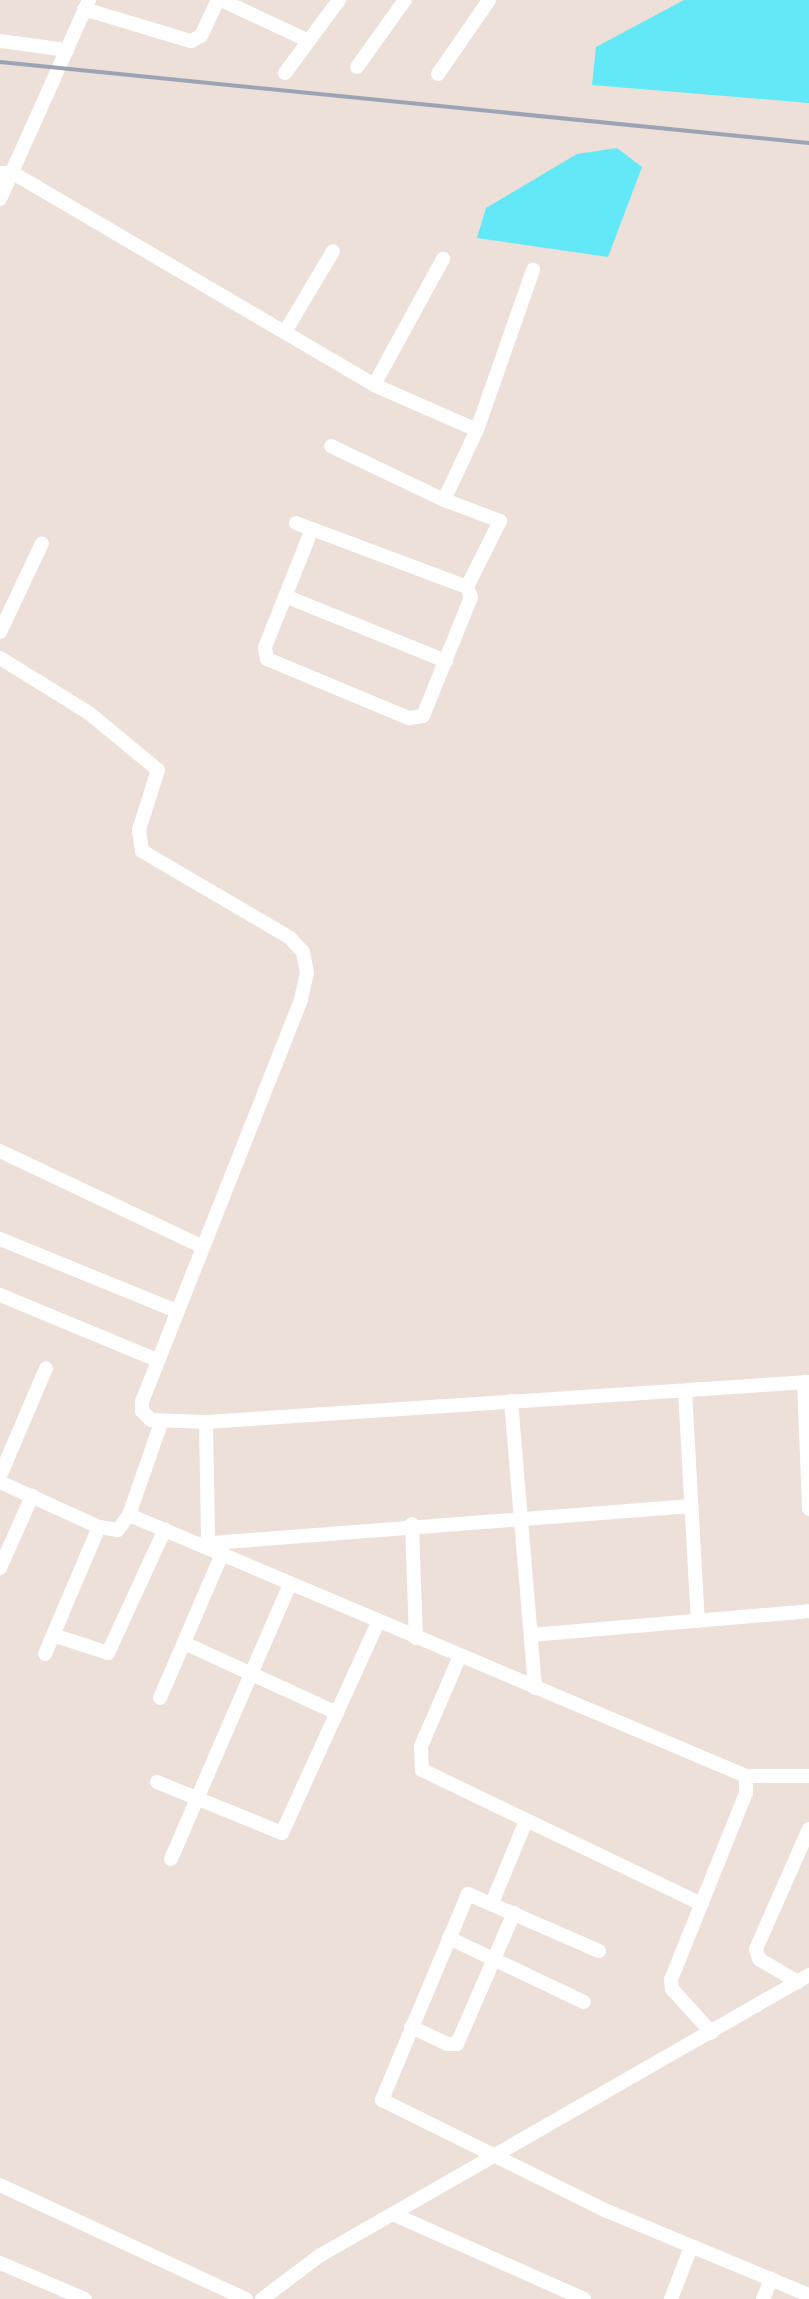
<!DOCTYPE html>
<html>
<head>
<meta charset="utf-8">
<style>
  body { margin:0 }
  #map { position:relative; width:809px; height:2299px; overflow:hidden; background:#ece0d8; font-family:Manrope,sans-serif }
  div>[style] { position:absolute }
  .water>* { inset:0; background:#62e8f7 }
  .minor>* { height:14px; margin:-7px; padding:0 7px; transform-origin:7px; border-radius:7px; background:#fff }
  .rail>* { height:4px; margin:-2px; padding:0 2px; transform-origin:2px; border-radius:2px; background:#9ba3b4 }
  span { translate:-50% -50%; white-space:nowrap; text-align:center; line-height:1.15; -webkit-text-stroke:6px #fff; paint-order:stroke }
</style>
</head>
<body>
<div id="map">
  <div class="water">
    <div style="clip-path:polygon(684px 0,809px 0,809px 103px,592px 85px,596px 47px)"></div>
    <div style="clip-path:polygon(617px 148px,642px 167px,608px 257px,477px 238px,486px 208px,577px 154px)"></div>
  </div>
  <div class="minor">
    <div style="left:221px;top:0;width:97px;rotate:25deg"></div>
    <div style="left:84px;top:9px;width:112px;rotate:16.7deg"></div>
    <div style="left:191px;top:41px;width:11px;rotate:-27deg"></div>
    <div style="left:201px;top:36px;width:40px;rotate:-65deg"></div>
    <div style="left:0;top:41px;width:68px;rotate:7.7deg"></div>
    <div style="left:357px;top:67px;width:82px;rotate:-54.4deg"></div>
    <div style="left:285px;top:73px;width:91px;rotate:-53.5deg"></div>
    <div style="left:438px;top:74px;width:90px;rotate:-55.4deg"></div>
    <div style="left:0;top:173px;width:13px"></div>
    <div style="left:13px;top:173px;width:419px;rotate:30.4deg"></div>
    <div style="left:374px;top:385px;width:112px;rotate:23.6deg"></div>
    <div style="left:0;top:199px;width:218px;rotate:-65.9deg"></div>
    <div style="left:285px;top:332px;width:94px;rotate:-59.3deg"></div>
    <div style="left:374px;top:385px;width:144px;rotate:-61.3deg"></div>
    <div style="left:444px;top:500px;width:77px;rotate:-64.8deg"></div>
    <div style="left:477px;top:430px;width:170px;rotate:-70.7deg"></div>
    <div style="left:296px;top:523px;width:183px;rotate:20.5deg"></div>
    <div style="left:467px;top:587px;width:74px;rotate:-63.4deg"></div>
    <div style="left:500px;top:521px;width:60px;rotate:-159.4deg"></div>
    <div style="left:444px;top:500px;width:125px;rotate:-154.5deg"></div>
    <div style="left:312px;top:529px;width:127px;rotate:111.7deg"></div>
    <div style="left:265px;top:647px;width:12px;rotate:81deg"></div>
    <div style="left:267px;top:659px;width:154px;rotate:22.6deg"></div>
    <div style="left:409px;top:718px;width:14px;rotate:-8deg"></div>
    <div style="left:423px;top:716px;width:128px;rotate:-68deg"></div>
    <div style="left:471px;top:597px;width:11px;rotate:-112deg"></div>
    <div style="left:285px;top:596px;width:174px;rotate:22deg"></div>
    <div style="left:0;top:632px;width:98px;rotate:-64.7deg"></div>
    <div style="left:0;top:658px;width:105px;rotate:31.7deg"></div>
    <div style="left:89px;top:713px;width:89px;rotate:39.6deg"></div>
    <div style="left:158px;top:770px;width:63px;rotate:107.6deg"></div>
    <div style="left:139px;top:830px;width:21px;rotate:82deg"></div>
    <div style="left:142px;top:851px;width:172px;rotate:30.4deg"></div>
    <div style="left:290px;top:938px;width:19px;rotate:47deg"></div>
    <div style="left:303px;top:952px;width:21px;rotate:79deg"></div>
    <div style="left:307px;top:973px;width:28px;rotate:103deg"></div>
    <div style="left:301px;top:1000px;width:431px;rotate:111.6deg"></div>
    <div style="left:142px;top:1401px;width:10px;rotate:90deg"></div>
    <div style="left:142px;top:1411px;width:13px;rotate:45deg"></div>
    <div style="left:151px;top:1420px;width:55px;rotate:2.1deg"></div>
    <div style="left:206px;top:1422px;width:604px;rotate:-3.8deg"></div>
    <div style="left:0;top:1151px;width:222px;rotate:25.3deg"></div>
    <div style="left:0;top:1239px;width:190px;rotate:22.2deg"></div>
    <div style="left:0;top:1295px;width:170px;rotate:22.5deg"></div>
    <div style="left:804px;top:1382px;width:127px;rotate:87.7deg"></div>
    <div style="left:685px;top:1391px;width:230px;rotate:86.8deg"></div>
    <div style="left:511px;top:1401px;width:288px;rotate:85.2deg"></div>
    <div style="left:206px;top:1422px;width:119px;rotate:89deg"></div>
    <div style="left:0;top:1476px;width:117px;rotate:-66.9deg"></div>
    <div style="left:0;top:1482px;width:109px;rotate:24.4deg"></div>
    <div style="left:99px;top:1527px;width:19px;rotate:9deg"></div>
    <div style="left:118px;top:1530px;width:19px;rotate:-54deg"></div>
    <div style="left:129px;top:1515px;width:97px;rotate:-70.8deg"></div>
    <div style="left:129px;top:1515px;width:670px;rotate:22.93deg"></div>
    <div style="left:746px;top:1776px;width:17px;rotate:90deg"></div>
    <div style="left:746px;top:1793px;width:201px;rotate:111.9deg"></div>
    <div style="left:671px;top:1980px;width:9px;rotate:84deg"></div>
    <div style="left:672px;top:1989px;width:59px;rotate:47.7deg"></div>
    <div style="left:412px;top:1524px;width:114px;rotate:88deg"></div>
    <div style="left:199px;top:1544px;width:494px;rotate:-4.4deg"></div>
    <div style="left:0;top:1568px;width:79px;rotate:-66deg"></div>
    <div style="left:53px;top:1635px;width:58px;rotate:18.1deg"></div>
    <div style="left:108px;top:1653px;width:136px;rotate:-65.3deg"></div>
    <div style="left:531px;top:1635px;width:279px;rotate:-4.9deg"></div>
    <div style="left:184px;top:1643px;width:168px;rotate:24.6deg"></div>
    <div style="left:45px;top:1654px;width:138px;rotate:-67deg"></div>
    <div style="left:460px;top:1656px;width:98px;rotate:113.4deg"></div>
    <div style="left:421px;top:1746px;width:24px;rotate:88deg"></div>
    <div style="left:422px;top:1770px;width:310px;rotate:25.6deg"></div>
    <div style="left:160px;top:1698px;width:157px;rotate:-66.7deg"></div>
    <div style="left:746px;top:1776px;width:63px"></div>
    <div style="left:157px;top:1782px;width:135px;rotate:22.2deg"></div>
    <div style="left:282px;top:1833px;width:232px;rotate:-65.5deg"></div>
    <div style="left:171px;top:1859px;width:300px;rotate:-66.6deg"></div>
    <div style="left:492px;top:1903px;width:89px;rotate:-67.5deg"></div>
    <div style="left:449px;top:1938px;width:149px;rotate:25.4deg"></div>
    <div style="left:599px;top:1951px;width:143px;rotate:-156.5deg"></div>
    <div style="left:468px;top:1894px;width:223px;rotate:112.7deg"></div>
    <div style="left:382px;top:2100px;width:251px;rotate:26.3deg"></div>
    <div style="left:607px;top:2211px;width:219px;rotate:22.6deg"></div>
    <div style="left:798px;top:1982px;width:45px;rotate:-149.5deg"></div>
    <div style="left:759px;top:1959px;width:10px;rotate:-107deg"></div>
    <div style="left:756px;top:1949px;width:131px;rotate:-66.2deg"></div>
    <div style="left:411px;top:2027px;width:40px;rotate:25deg"></div>
    <div style="left:447px;top:2044px;width:10px"></div>
    <div style="left:457px;top:2044px;width:143px;rotate:-66.5deg"></div>
    <div style="left:0;top:2185px;width:271px;rotate:24.9deg"></div>
    <div style="left:393px;top:2214px;width:209px;rotate:24deg"></div>
    <div style="left:0;top:2263px;width:92px;rotate:23deg"></div>
    <div style="left:262px;top:2299px;width:71px;rotate:-37deg"></div>
    <div style="left:319px;top:2256px;width:565px;rotate:-29.83deg"></div>
    <div style="left:671px;top:2299px;width:56px;rotate:-69deg"></div>
    <div style="left:763px;top:2299px;width:22px;rotate:-68deg"></div>
  </div>
  <div class="rail">
    <div style="left:0;top:62px;width:813px;rotate:5.72deg"></div>
  </div>
</div>
</body>
</html>
